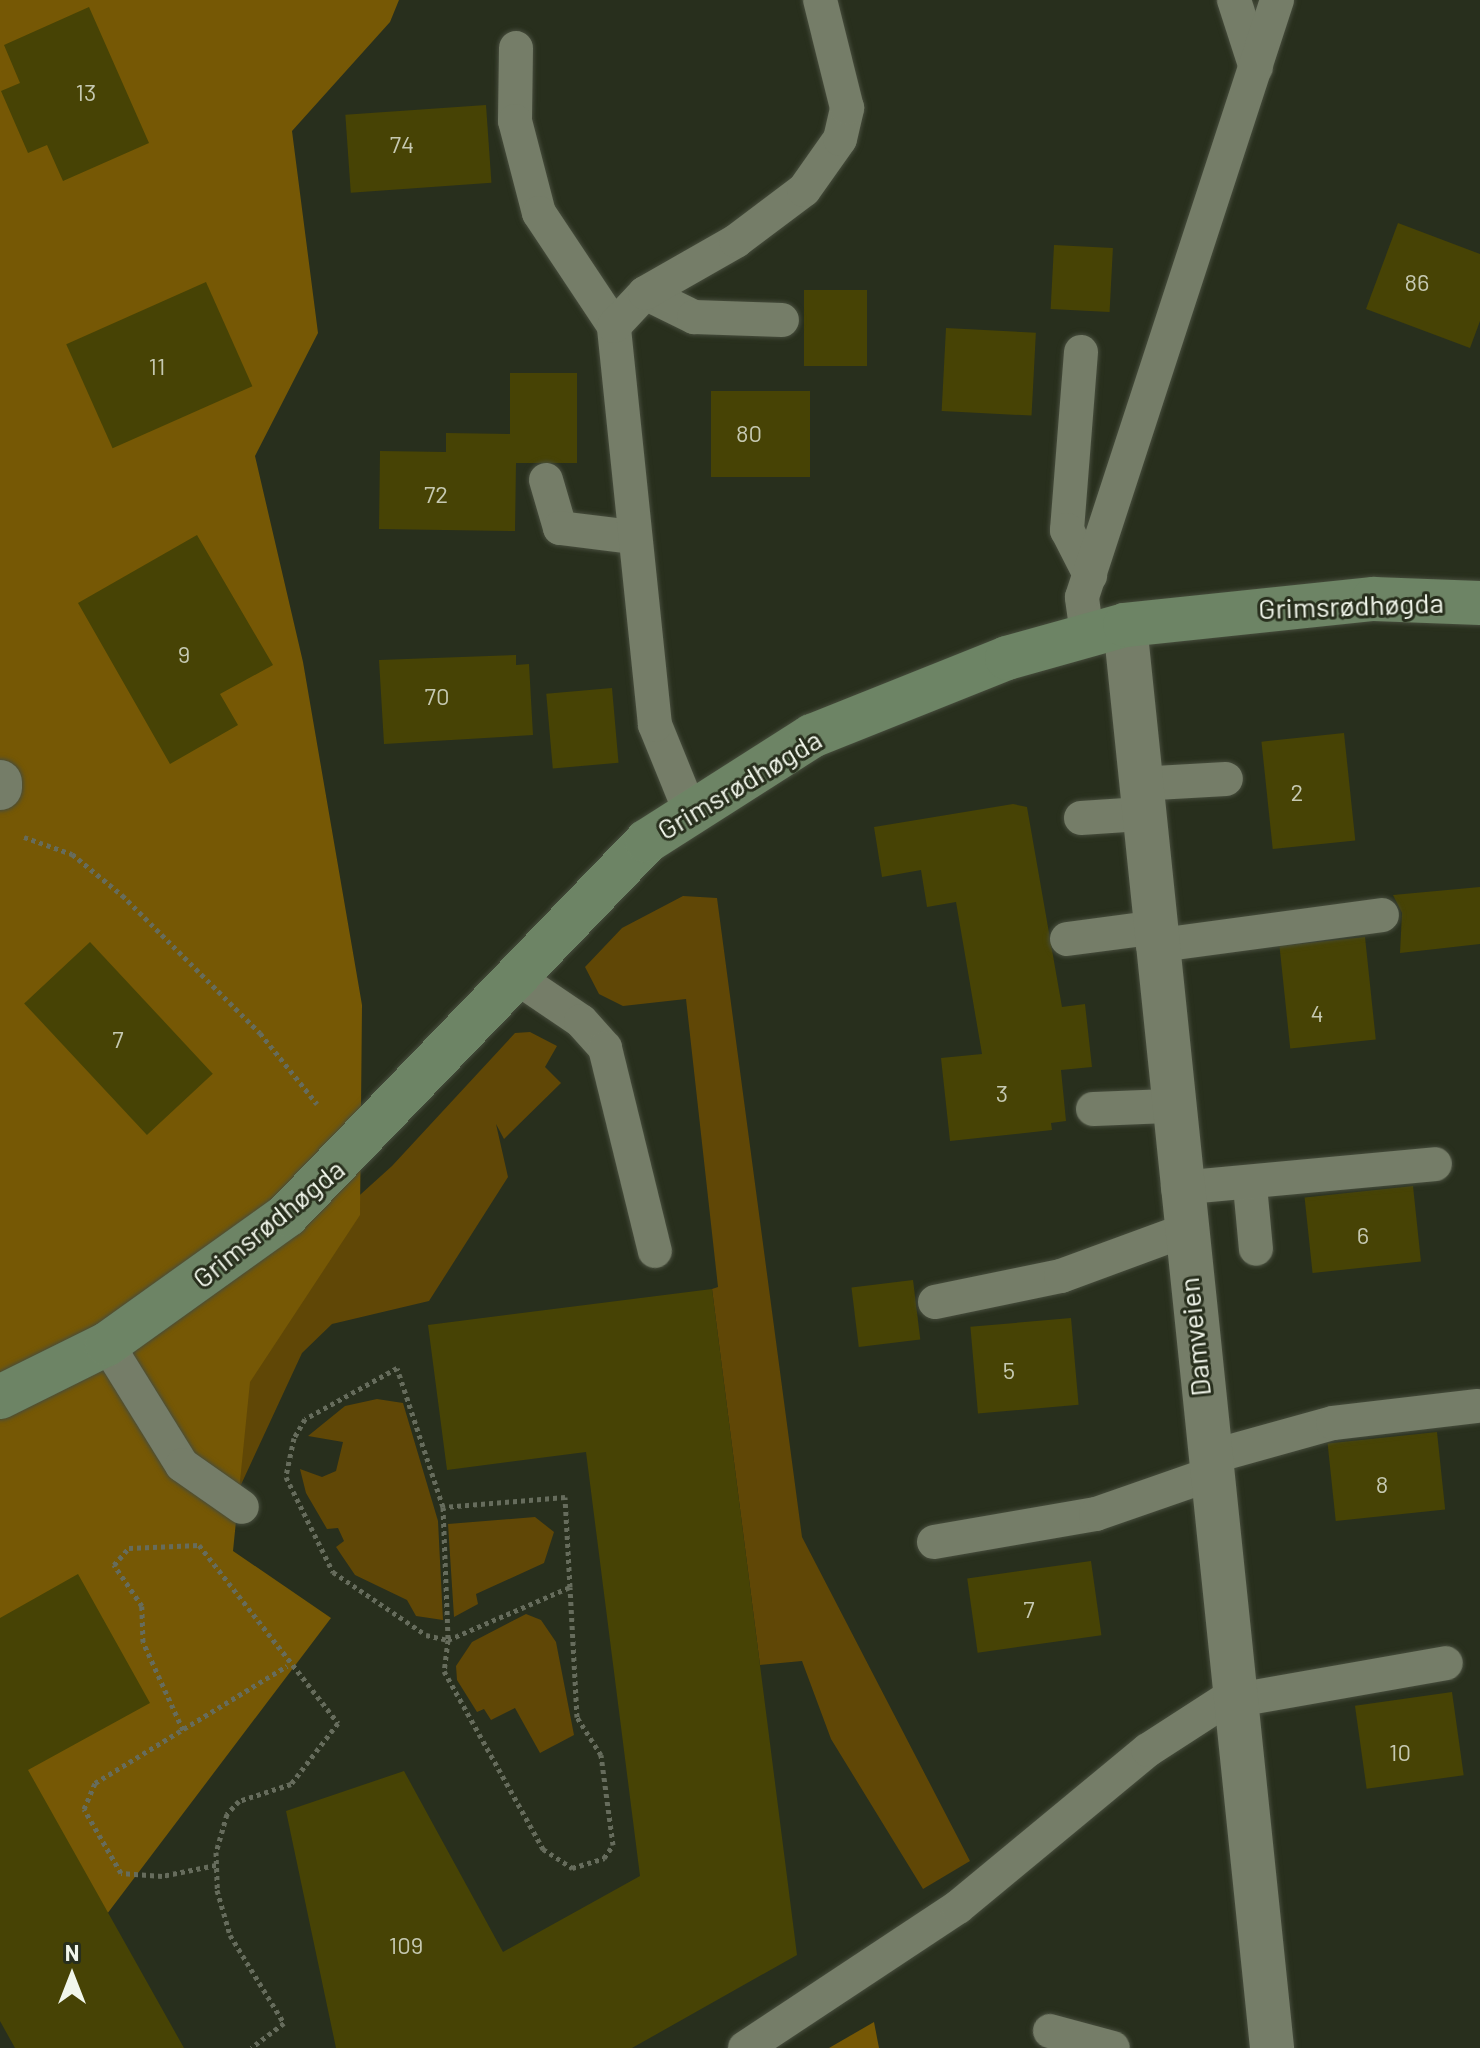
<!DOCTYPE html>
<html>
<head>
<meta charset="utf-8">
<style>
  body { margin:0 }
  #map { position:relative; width:1480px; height:2048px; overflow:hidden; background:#282f1d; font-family:Barlow,sans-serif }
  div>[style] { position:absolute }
  .green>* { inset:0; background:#604706 }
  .forest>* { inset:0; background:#765805 }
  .building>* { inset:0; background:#474305; transform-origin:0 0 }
  .path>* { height:5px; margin-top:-2.5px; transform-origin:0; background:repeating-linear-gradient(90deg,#666c5c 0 4px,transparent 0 8px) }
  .roads { filter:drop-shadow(0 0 2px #474d3d) drop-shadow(0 0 2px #474d3d) }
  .service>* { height:34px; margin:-17px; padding:0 17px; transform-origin:17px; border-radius:17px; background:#757d68 }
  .minor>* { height:44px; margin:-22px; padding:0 22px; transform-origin:22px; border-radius:22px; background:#757d68 }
  .secondary>* { height:44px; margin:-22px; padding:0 22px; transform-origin:22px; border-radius:22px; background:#6d8465 }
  span { translate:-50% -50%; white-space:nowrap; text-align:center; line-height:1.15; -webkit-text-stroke:6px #282f1d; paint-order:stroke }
  .number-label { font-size:24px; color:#c6c9b2 }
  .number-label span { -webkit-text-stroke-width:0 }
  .street-label { font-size:28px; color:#f1f6eb }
  .north { position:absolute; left:32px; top:1936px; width:80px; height:80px; -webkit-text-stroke:6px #282f1d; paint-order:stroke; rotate:0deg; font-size:22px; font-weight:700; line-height:32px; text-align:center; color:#f1f6eb }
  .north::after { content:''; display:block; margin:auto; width:28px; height:36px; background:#f1f6eb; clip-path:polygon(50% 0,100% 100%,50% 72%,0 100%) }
</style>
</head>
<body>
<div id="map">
  <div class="green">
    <div style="clip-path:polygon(683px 896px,717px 898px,802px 1537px,970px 1861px,923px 1889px,831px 1739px,802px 1661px,760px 1665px,712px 1289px,718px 1287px,686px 999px,623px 1006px,599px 994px,585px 967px,622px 928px)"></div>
    <div style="clip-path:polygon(530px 1032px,557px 1046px,545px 1067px,561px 1083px,504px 1139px,496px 1124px,508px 1177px,429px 1301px,332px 1324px,302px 1353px,239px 1489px,194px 1457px,289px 1259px,392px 1166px,515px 1033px)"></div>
    <div style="clip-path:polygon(377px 1399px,403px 1403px,438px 1521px,443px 1620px,416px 1616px,407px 1600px,355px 1575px,336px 1547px,344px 1541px,338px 1528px,327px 1529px,306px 1493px,300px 1469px,322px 1477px,336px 1471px,343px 1442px,308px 1436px,345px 1406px)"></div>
    <div style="clip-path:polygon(535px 1517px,554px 1532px,544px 1563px,476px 1594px,478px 1604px,454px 1617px,448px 1524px)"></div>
    <div style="clip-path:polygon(526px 1614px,541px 1620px,556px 1642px,574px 1735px,540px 1753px,515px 1708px,491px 1720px,484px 1709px,477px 1712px,457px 1680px,456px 1666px,472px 1642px)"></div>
  </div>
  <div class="forest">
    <div style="clip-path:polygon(0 0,399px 0,390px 22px,292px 131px,318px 333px,255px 456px,303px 662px,362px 1005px,360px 1215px,250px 1382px,233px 1551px,331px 1618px,79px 1951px,0 1913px)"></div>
    <div style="clip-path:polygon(874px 2022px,879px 2048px,829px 2048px)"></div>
  </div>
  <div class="building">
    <div style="clip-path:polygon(89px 7px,149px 143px,63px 181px,47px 145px,28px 153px,1px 91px,20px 83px,4px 45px)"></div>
    <div style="left:486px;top:105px;width:78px;height:141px;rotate:86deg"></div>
    <div style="clip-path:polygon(1398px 223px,1480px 254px,1480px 321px,1470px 348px,1366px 309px)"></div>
    <div style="left:1054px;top:245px;width:59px;height:64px;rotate:3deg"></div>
    <div style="left:206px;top:282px;width:114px;height:153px;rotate:66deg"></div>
    <div style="left:804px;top:290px;width:63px;height:76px"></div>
    <div style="left:946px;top:328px;width:90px;height:83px;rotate:3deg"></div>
    <div style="clip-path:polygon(510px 373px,577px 373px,577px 463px,516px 463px,515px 531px,379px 529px,380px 451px,446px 452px,446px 433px,510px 434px)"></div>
    <div style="left:711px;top:391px;width:99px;height:86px"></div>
    <div style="clip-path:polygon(197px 535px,273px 665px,220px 694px,238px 725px,170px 764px,78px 603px)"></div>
    <div style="clip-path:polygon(516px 655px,516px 665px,529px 664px,533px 735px,384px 744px,379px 660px)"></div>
    <div style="left:612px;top:688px;width:75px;height:66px;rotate:85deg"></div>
    <div style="left:1344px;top:733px;width:108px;height:83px;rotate:84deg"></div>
    <div style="clip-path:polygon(1013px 804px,1027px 807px,1062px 1007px,1085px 1004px,1092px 1067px,1061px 1070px,1066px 1121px,1051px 1123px,1052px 1130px,950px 1141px,941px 1058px,982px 1054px,956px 902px,927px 907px,921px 870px,882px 877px,874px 827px)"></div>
    <div style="clip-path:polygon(1480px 887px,1480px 944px,1400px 953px,1402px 913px,1393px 895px)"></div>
    <div style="left:1365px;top:937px;width:103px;height:86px;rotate:84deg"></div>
    <div style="left:90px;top:942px;width:180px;height:90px;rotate:47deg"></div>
    <div style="left:1413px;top:1186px;width:76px;height:109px;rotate:84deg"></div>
    <div style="left:913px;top:1280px;width:60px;height:62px;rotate:83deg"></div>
    <div style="clip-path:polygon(712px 1289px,797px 1955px,632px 2048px,336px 2048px,286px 1811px,404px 1771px,503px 1952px,640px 1876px,586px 1452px,447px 1470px,428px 1325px)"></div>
    <div style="left:1071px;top:1318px;width:87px;height:101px;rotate:85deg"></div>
    <div style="left:1437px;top:1432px;width:78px;height:110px;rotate:84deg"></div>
    <div style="left:1091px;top:1561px;width:75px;height:125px;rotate:82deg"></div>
    <div style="clip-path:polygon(78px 1574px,150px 1703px,28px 1770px,184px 2048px,15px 2048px,0 2021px,0 1618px)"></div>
    <div style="left:1452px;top:1692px;width:84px;height:98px;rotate:82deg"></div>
  </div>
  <div class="path">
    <div style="left:24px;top:837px;width:51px;rotate:19.5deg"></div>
    <div style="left:72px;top:854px;width:65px;rotate:39.4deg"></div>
    <div style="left:122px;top:895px;width:195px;rotate:45deg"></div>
    <div style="left:260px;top:1033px;width:91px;rotate:51.2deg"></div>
    <div style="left:443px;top:1507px;width:133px;rotate:87.8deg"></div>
    <div style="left:448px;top:1640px;width:31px;rotate:97deg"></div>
    <div style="left:444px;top:1671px;width:204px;rotate:60.9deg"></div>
    <div style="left:543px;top:1849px;width:35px;rotate:33deg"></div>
    <div style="left:572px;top:1868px;width:34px;rotate:-17deg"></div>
    <div style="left:604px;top:1858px;width:16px;rotate:-55deg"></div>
    <div style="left:613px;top:1845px;width:91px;rotate:-97.6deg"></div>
    <div style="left:601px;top:1755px;width:45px;rotate:-122.3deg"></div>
    <div style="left:577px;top:1717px;width:130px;rotate:-93.1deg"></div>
    <div style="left:570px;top:1587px;width:90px;rotate:-93.2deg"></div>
    <div style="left:565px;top:1497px;width:122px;rotate:175.3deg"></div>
    <div style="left:443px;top:1507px;width:146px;rotate:-108.3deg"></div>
    <div style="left:397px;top:1368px;width:105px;rotate:151deg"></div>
    <div style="left:305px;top:1419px;width:22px;rotate:120deg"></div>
    <div style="left:294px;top:1438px;width:40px;rotate:102deg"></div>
    <div style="left:286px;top:1477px;width:106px;rotate:63.7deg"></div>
    <div style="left:333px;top:1572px;width:112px;rotate:34.1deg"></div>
    <div style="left:426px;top:1635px;width:23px;rotate:13deg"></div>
    <div style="left:448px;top:1640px;width:133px;rotate:-23.5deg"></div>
    <div style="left:183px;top:1730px;width:97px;rotate:-114.4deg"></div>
    <div style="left:143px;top:1642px;width:36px;rotate:-92deg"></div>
    <div style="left:142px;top:1606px;width:50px;rotate:-124.3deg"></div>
    <div style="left:114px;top:1565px;width:23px;rotate:-49deg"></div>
    <div style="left:129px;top:1548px;width:70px;rotate:-2.5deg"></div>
    <div style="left:199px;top:1545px;width:226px;rotate:52deg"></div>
    <div style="left:338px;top:1723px;width:77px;rotate:127.6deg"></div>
    <div style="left:291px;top:1784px;width:55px;rotate:161.9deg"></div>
    <div style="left:239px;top:1801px;width:18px;rotate:133deg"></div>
    <div style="left:227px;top:1814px;width:40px;rotate:106deg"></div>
    <div style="left:216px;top:1852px;width:38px;rotate:88deg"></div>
    <div style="left:217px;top:1890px;width:47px;rotate:73.9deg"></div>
    <div style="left:230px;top:1935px;width:103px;rotate:58.5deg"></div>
    <div style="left:284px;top:2023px;width:41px;rotate:142.9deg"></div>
    <div style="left:216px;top:1865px;width:55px;rotate:168.5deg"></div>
    <div style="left:162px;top:1876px;width:41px;rotate:-175.8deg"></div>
    <div style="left:121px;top:1873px;width:74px;rotate:-120deg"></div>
    <div style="left:84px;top:1809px;width:28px;rotate:-67deg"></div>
    <div style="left:95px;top:1783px;width:225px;rotate:-31.4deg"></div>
  </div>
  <div class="roads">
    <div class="service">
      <div style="left:1234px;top:0;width:71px;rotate:72.1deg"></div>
      <div style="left:516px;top:48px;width:73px;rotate:90.8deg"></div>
      <div style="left:515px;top:121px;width:95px;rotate:75.4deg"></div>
      <div style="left:539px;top:213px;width:136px;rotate:56.4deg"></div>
      <div style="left:645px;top:293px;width:55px;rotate:26.1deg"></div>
      <div style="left:694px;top:317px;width:88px;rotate:2deg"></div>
      <div style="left:1081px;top:352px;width:179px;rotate:94.5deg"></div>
      <div style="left:1067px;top:530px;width:51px;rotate:62.9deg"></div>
      <div style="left:546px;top:480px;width:50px;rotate:73.7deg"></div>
      <div style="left:560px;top:528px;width:74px;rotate:7deg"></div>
      <div style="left:1087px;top:634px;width:37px;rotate:-98deg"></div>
      <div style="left:1082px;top:597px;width:628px;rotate:-71.91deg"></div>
      <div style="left:1138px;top:784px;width:88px;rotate:-3.3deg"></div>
      <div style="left:690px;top:811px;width:93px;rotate:-112.1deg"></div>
      <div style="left:655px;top:725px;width:401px;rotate:-95.9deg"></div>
      <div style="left:614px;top:326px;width:45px;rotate:-46.8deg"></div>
      <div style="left:645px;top:293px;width:105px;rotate:-29.7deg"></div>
      <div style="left:736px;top:241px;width:85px;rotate:-36.9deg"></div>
      <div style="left:804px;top:190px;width:62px;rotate:-54.8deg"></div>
      <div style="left:840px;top:139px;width:32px;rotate:-77deg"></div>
      <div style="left:847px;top:108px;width:111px;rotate:-104deg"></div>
      <div style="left:1081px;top:818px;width:60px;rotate:-3.8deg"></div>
      <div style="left:1067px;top:939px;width:85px;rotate:-7.5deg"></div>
      <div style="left:1153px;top:946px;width:231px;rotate:-7.7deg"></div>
      <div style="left:516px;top:977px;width:78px;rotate:34.1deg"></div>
      <div style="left:581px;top:1021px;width:36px;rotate:48deg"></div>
      <div style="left:605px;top:1048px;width:209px;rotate:76.2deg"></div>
      <div style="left:1093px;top:1109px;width:76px;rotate:-2.3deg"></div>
      <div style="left:1250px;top:1186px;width:63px;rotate:84.6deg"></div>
      <div style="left:1178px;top:1188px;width:258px;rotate:-5.3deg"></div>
      <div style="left:935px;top:1302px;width:129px;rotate:-11.7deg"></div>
      <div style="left:1061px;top:1276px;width:130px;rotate:-20.2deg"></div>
      <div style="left:107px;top:1344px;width:142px;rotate:58.2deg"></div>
      <div style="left:182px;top:1465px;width:73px;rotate:35deg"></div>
      <div style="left:1207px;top:1458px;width:131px;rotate:-15.5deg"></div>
      <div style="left:1333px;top:1423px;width:146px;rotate:-6.7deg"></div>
      <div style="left:934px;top:1542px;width:164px;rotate:-9.8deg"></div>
      <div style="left:1096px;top:1514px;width:119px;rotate:-19.2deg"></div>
      <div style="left:1237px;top:1700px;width:212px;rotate:-10deg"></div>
      <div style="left:1050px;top:2031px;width:65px;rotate:15.1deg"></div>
      <div style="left:745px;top:2048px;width:255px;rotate:-33.5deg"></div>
      <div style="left:958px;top:1907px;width:246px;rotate:-39.6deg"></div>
      <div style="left:1148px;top:1750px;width:105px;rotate:-32.9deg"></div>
    </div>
    <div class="minor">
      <div style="left:1125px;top:625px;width:1431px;rotate:84.1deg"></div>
      <div style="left:0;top:782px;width:6px;rotate:90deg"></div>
    </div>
    <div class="secondary">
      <div style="left:0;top:1397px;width:119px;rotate:-26.4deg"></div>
      <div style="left:107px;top:1344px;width:221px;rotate:-35.6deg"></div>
      <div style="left:287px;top:1215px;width:519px;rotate:-46.09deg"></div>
      <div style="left:647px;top:841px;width:196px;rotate:-32.5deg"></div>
      <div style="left:812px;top:736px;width:210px;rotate:-21.8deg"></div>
      <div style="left:1007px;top:658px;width:123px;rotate:-15.6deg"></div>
      <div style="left:1125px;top:625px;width:250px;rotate:-6deg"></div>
      <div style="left:1374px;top:599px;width:106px;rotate:2.2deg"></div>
    </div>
  </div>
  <div class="number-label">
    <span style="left:86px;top:92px">13</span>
    <span style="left:402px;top:144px">74</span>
    <span style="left:1417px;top:282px">86</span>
    <span style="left:157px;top:366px">11</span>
    <span style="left:749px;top:433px">80</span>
    <span style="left:436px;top:494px">72</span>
    <span style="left:184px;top:654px">9</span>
    <span style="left:437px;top:696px">70</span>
    <span style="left:1297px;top:792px">2</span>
    <span style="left:1317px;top:1013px">4</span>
    <span style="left:118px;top:1039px">7</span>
    <span style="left:1002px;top:1093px">3</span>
    <span style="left:1363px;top:1235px">6</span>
    <span style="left:1009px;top:1370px">5</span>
    <span style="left:1382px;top:1484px">8</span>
    <span style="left:1029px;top:1609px">7</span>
    <span style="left:1400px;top:1752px">10</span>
    <span style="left:406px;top:1945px">109</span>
  </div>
  <div class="street-label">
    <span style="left:1351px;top:605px;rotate:-2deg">Grimsrødhøgda</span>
    <span style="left:739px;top:784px;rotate:-31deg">Grimsrødhøgda</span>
    <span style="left:268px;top:1223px;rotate:-39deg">Grimsrødhøgda</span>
    <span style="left:1194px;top:1337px;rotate:-96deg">Damveien</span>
  </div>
  <div class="north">N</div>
</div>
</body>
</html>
